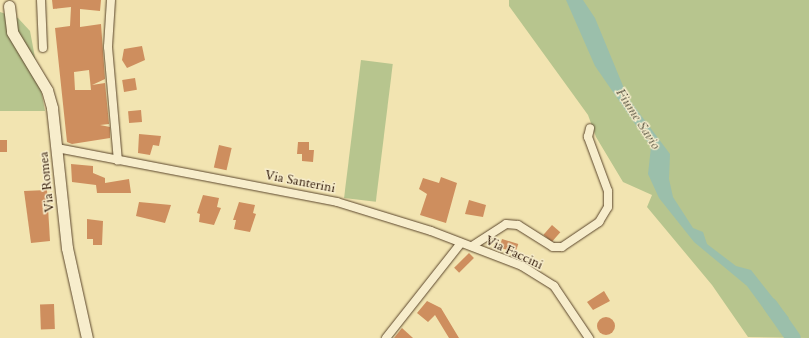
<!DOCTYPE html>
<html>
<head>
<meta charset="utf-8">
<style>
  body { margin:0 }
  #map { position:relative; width:809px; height:338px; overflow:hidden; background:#f2e4b1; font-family:Cardo,serif }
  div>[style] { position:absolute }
  .green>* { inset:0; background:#b7c58e; transform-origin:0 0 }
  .water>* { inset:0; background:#9bbfab }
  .river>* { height:15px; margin:-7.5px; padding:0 7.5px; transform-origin:7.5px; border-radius:7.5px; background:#9bbfab }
  .building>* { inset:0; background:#ce8e5e; transform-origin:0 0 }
  .round { border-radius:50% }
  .roads { filter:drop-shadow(0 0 1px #5b462c) drop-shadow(0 0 1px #5b462c) }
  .minor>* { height:8px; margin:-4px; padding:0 4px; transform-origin:4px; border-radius:4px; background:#f7edcc }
  .secondary>* { height:11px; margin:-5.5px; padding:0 5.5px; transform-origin:5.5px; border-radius:5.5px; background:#f7edcc }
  span { translate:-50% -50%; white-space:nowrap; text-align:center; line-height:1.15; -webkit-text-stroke:3px #f7edcc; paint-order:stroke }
  .street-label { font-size:13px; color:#291100 }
  .water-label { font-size:14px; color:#514e3c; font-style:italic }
</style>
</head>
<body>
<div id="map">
  <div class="green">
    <div style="clip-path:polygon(509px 0,809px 0,809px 338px,748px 337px,712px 285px,647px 207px,652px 195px,623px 182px,596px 137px,588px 115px,509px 6px)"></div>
    <div style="clip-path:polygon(0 12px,18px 18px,30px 31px,45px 111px,0 111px)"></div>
    <div style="left:361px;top:60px;width:32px;height:139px;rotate:7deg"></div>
  </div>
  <div class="water">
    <div style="clip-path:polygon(566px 0,583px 0,595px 18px,628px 98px,670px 154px,669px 179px,673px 197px,693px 228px,703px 232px,707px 244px,736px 266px,751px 270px,789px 318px,774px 323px,747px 286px,694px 242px,659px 198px,648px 174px,651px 147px,595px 66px)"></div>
  </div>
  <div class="river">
    <div style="left:770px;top:305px;width:40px;rotate:55.1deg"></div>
  </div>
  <div class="building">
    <div style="clip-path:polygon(evenodd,52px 0,101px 0,100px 11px,80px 9px,80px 27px,101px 24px,105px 79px,92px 85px,105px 83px,109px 124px,100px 125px,110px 127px,110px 138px,72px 144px,67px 142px,55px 28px,70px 26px,71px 7px,53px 9px,52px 0,89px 70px,91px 90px,75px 90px,74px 72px,89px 70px)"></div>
    <div style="clip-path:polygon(142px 46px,145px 60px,127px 68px,122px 60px,124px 49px)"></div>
    <div style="left:135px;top:78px;width:12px;height:13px;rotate:81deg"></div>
    <div style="left:141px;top:110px;width:12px;height:13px;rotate:85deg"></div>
    <div style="clip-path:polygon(139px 134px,161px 136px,159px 146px,153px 145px,150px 155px,138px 153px)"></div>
    <div style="left:0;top:140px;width:7px;height:12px"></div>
    <div style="clip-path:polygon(298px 142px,309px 142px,309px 150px,314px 150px,313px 162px,302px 161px,302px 154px,297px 154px)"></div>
    <div style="left:219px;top:145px;width:13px;height:23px;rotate:13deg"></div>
    <div style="clip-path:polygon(71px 164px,93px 166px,93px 173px,105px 178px,105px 183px,129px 179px,131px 193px,97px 193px,96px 185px,72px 182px)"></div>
    <div style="clip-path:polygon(441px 177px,457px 183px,446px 223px,420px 215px,427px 194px,419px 189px,423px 178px,439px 183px)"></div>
    <div style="clip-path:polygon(47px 190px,50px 241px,31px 243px,24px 191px)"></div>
    <div style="clip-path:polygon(203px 195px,219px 198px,217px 207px,221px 208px,214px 225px,199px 222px,200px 214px,197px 213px)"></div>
    <div style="clip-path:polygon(469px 200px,486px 205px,483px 217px,465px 214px)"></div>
    <div style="clip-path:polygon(139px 202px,171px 205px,165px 223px,136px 216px)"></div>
    <div style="clip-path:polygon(239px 202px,255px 205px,253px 213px,256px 214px,250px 232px,234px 229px,236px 220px,233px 220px)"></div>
    <div style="clip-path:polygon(87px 219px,103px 221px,102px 245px,93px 245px,93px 239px,87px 239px)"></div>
    <div style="left:552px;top:225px;width:11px;height:13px;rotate:41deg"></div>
    <div style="left:502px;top:239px;width:17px;height:9px;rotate:17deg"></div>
    <div style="left:469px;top:253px;width:7px;height:21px;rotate:45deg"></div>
    <div style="clip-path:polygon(604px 291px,610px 301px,593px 310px,587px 302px)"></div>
    <div style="clip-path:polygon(427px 301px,441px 308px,459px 338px,449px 338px,435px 315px,428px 322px,417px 313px)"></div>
    <div style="left:54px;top:304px;width:25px;height:14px;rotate:88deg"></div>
    <div class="round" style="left:597px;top:317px;width:18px;height:18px"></div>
    <div style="clip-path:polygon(402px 328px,413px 338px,394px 338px)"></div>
  </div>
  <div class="roads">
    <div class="minor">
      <div style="left:41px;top:0;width:48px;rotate:87.6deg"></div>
      <div style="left:111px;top:0;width:47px;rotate:93.7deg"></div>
      <div style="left:108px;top:47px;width:114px;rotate:85deg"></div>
      <div style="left:57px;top:148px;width:285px;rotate:10.9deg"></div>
      <div style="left:337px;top:202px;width:98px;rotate:17.1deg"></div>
      <div style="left:431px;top:231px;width:97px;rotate:21deg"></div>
      <div style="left:522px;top:266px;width:38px;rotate:32deg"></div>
      <div style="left:554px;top:286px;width:63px;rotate:56.1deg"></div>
      <div style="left:472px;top:246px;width:40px;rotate:-32.9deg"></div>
      <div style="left:506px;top:224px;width:12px;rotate:5deg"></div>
      <div style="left:518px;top:225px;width:41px;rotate:32.2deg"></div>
      <div style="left:553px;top:247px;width:9px"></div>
      <div style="left:562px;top:247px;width:45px;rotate:-34deg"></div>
      <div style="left:599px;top:222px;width:17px;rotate:-59deg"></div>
      <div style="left:608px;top:207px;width:16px;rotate:-90deg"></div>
      <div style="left:608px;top:191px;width:58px;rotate:-110.3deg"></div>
      <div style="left:588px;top:137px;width:9px;rotate:-77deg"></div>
      <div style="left:386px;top:338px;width:121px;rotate:-51.7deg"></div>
    </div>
    <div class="secondary">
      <div style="left:9px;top:6px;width:26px;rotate:83deg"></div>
      <div style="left:12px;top:32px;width:68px;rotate:58.9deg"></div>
      <div style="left:47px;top:90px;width:19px;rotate:74deg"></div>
      <div style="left:52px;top:108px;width:141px;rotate:83.9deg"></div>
      <div style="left:67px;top:248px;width:92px;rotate:77.5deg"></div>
    </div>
  </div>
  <div class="street-label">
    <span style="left:47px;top:182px;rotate:-96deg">Via Romea</span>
    <span style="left:300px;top:182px;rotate:11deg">Via Santerini</span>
    <span style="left:514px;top:253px;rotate:25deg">Via Faccini</span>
  </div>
  <div class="water-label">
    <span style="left:638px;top:119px;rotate:57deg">Fiume Savio</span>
  </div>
</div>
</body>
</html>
